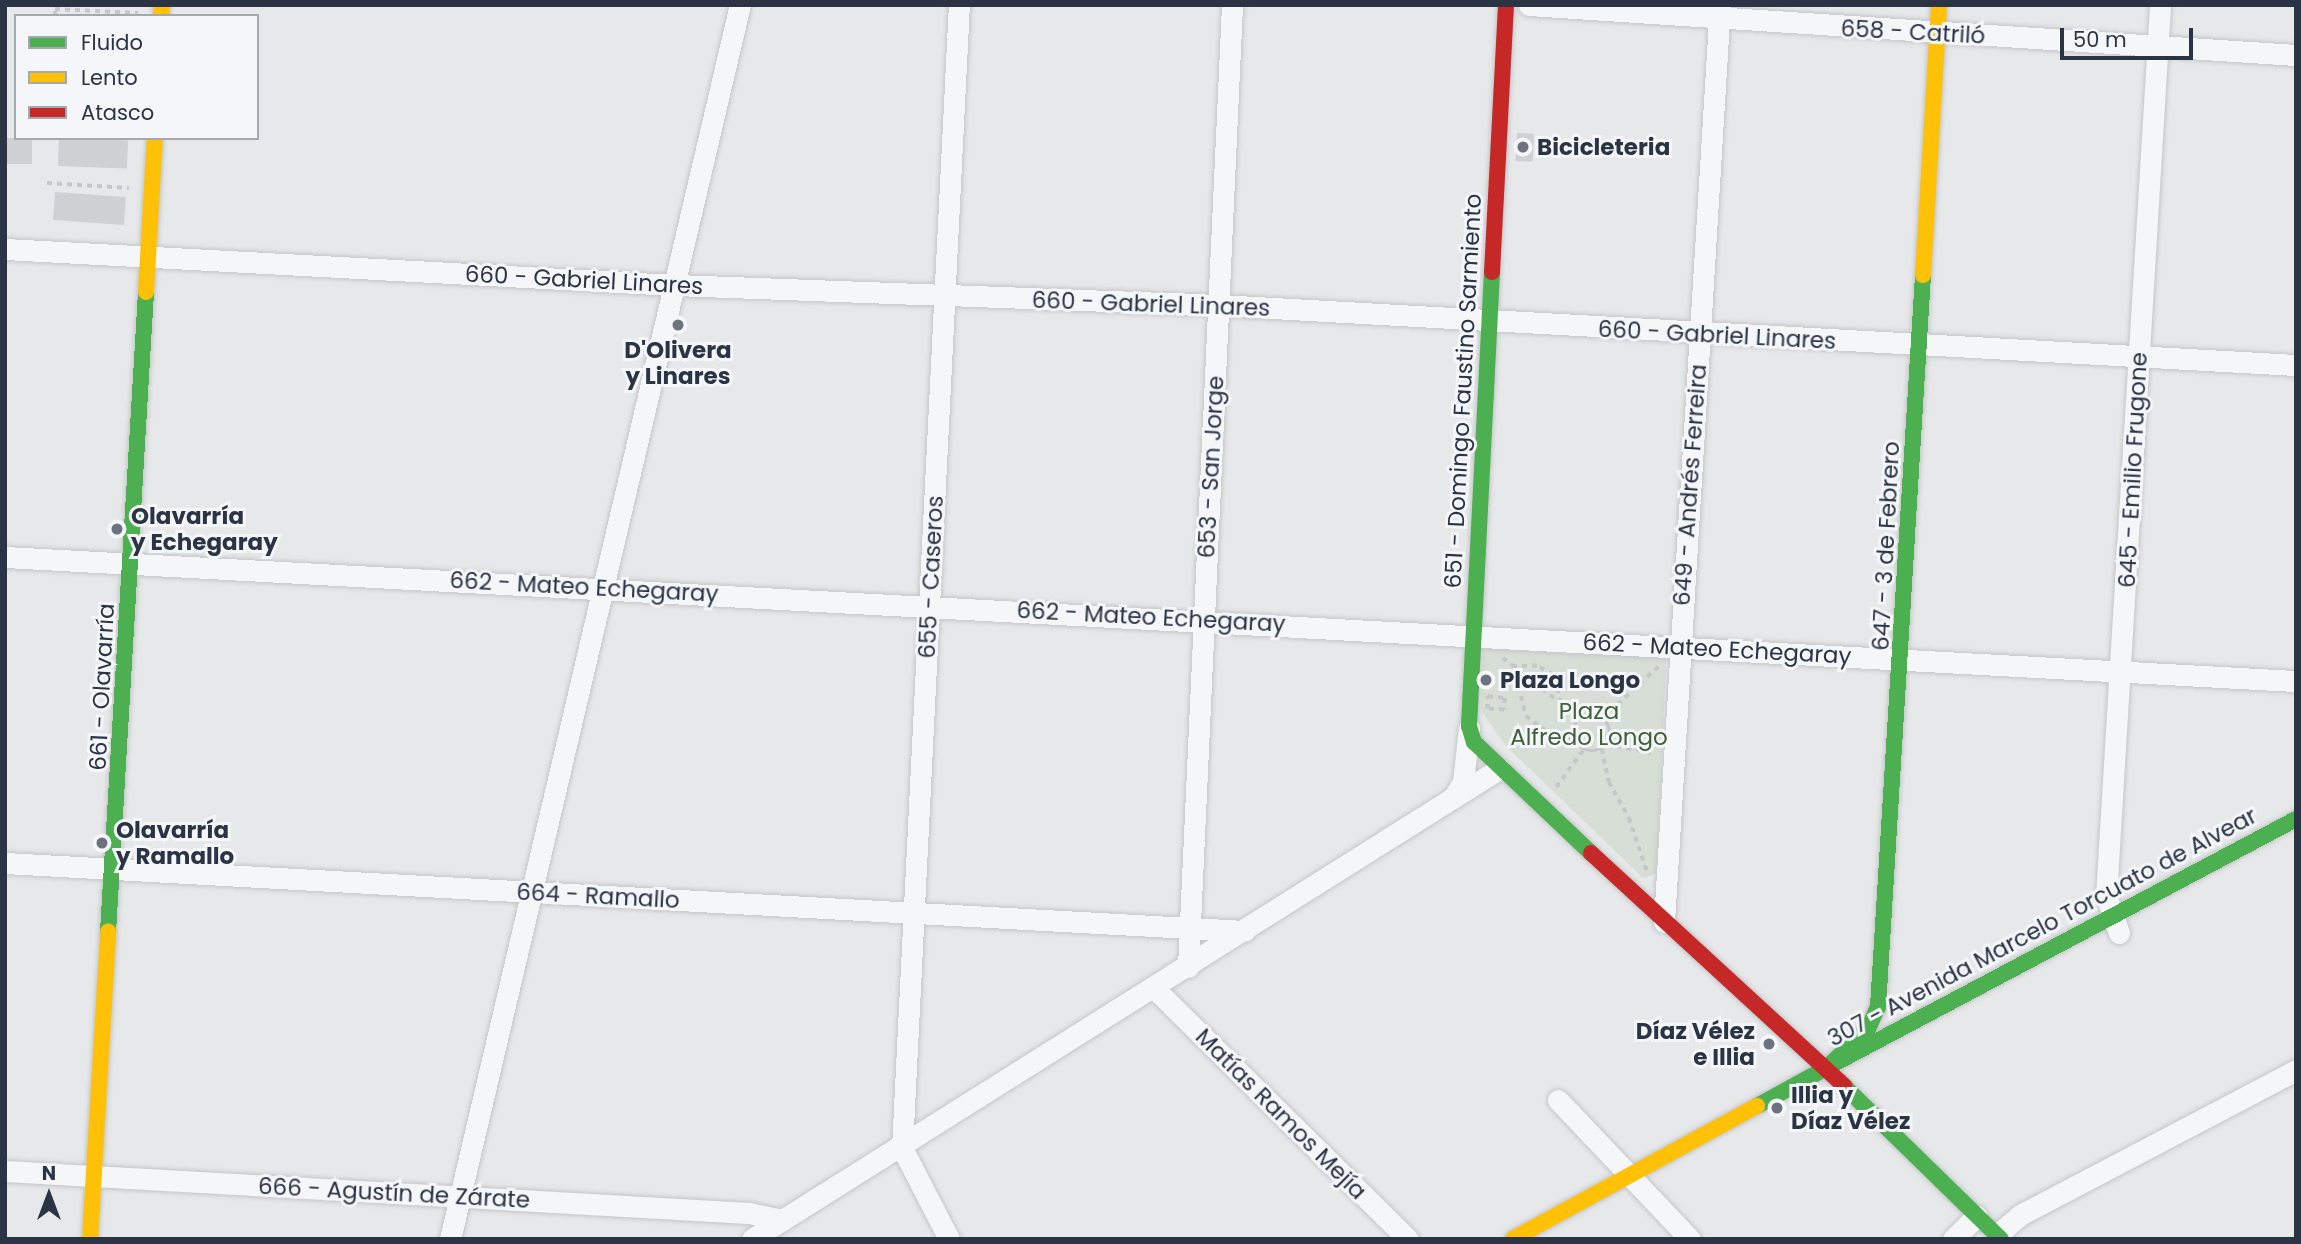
<!DOCTYPE html>
<html>
<head>
<meta charset="utf-8">
<style>
  body { margin:0 }
  #map { position:relative; width:2301px; height:1244px; overflow:hidden; background:#e6e8ea; font-family:Poppins,sans-serif }
  div>[style] { position:absolute }
  .green>* { inset:0; background:#d6ded6 }
  .building>* { inset:0; background:#ced0d3; transform-origin:0 0 }
  .path>* { height:3.5px; margin-top:-1.75px; transform-origin:0; background:repeating-linear-gradient(90deg,#c5c6ca 0 5px,transparent 0 10px) }
  .path>.ring { margin:-1.75px; padding:0; box-sizing:content-box; background:none; border:3.5px solid #c5c6ca; border-radius:50% }
  .roads { filter:drop-shadow(0 0 2px #c4c6c8) drop-shadow(0 0 2px #c4c6c8) }
  .street>* { height:21px; margin:-10.5px; padding:0 10.5px; transform-origin:10.5px; border-radius:10.5px; background:#f5f6f7 }
  .fast>* { height:16px; margin:-8px; padding:0 8px; transform-origin:8px; border-radius:8px; background:#4caf50 }
  .slow>* { height:16px; margin:-8px; padding:0 8px; transform-origin:8px; border-radius:8px; background:#ffc107 }
  .jam>* { height:16px; margin:-8px; padding:0 8px; transform-origin:8px; border-radius:8px; background:#c62828 }
  .dots>* { width:19px; height:19px; translate:-50% -50%; box-sizing:border-box; border:4px solid #f4f6f9; border-radius:50% }
  span { translate:-50% -50%; white-space:nowrap; text-align:center; line-height:1.15; -webkit-text-stroke:6px #f4f6f9; paint-order:stroke }
  .street-label { font-size:23px; color:#2b3445 }
  .poi-label { font-size:23px; color:#2b3445; font-weight:700 }
  .left { translate:0 -50%; text-align:left }
  .right { translate:-100% -50%; text-align:right }
  .park-label { font-size:23px; color:#3f6138 }
  .frame { position:absolute; inset:0; border:7px solid #2b3445; pointer-events:none }
  .legend { position:absolute; left:14px; top:14px; width:245px; height:126px; box-sizing:border-box; background:#f4f6f9; border:2px solid #a4a8b1; margin:0; padding:9px 12px; list-style:none; font-size:21px; color:#2b3445 }
  .legend li { display:flex; align-items:center; gap:14px; height:35px }
  .legend b { width:35px; border:2px solid #a4a8b1 }
  .north { position:absolute; left:14px; top:1160px; width:70px; height:70px; -webkit-text-stroke:5px #f4f6f9; paint-order:stroke; rotate:0deg; font-size:19px; font-weight:700; line-height:28px; text-align:center; color:#2b3445 }
  .north::after { content:''; display:block; margin:auto; width:24px; height:32px; background:#2b3445; clip-path:polygon(50% 0,100% 100%,50% 72%,0 100%) }
  .scale { position:absolute; left:2060px; top:28px; width:133px; height:32px; box-sizing:border-box; border:4px solid #2b3445; border-top:0; padding-left:9px; font-size:21px; line-height:24px; white-space:nowrap; color:#2b3445; -webkit-text-stroke:5px #f4f6f9; paint-order:stroke }
</style>
</head>
<body>
<div id="map">
  <div class="green">
    <div style="clip-path:polygon(1491px 644px,1655px 654px,1666px 660px,1657px 874px,1643px 878px,1505px 745px,1481px 710px,1483px 651px)"></div>
  </div>
  <div class="building">
    <div style="left:1517px;top:133px;width:17px;height:28px;rotate:3deg"></div>
    <div style="left:6px;top:138px;width:26px;height:26px"></div>
    <div style="left:59px;top:138px;width:69px;height:28px;rotate:2deg"></div>
    <div style="left:55px;top:192px;width:71px;height:28px;rotate:4deg"></div>
  </div>
  <div class="path">
    <div style="left:55px;top:9px;width:83px;rotate:2.8deg"></div>
    <div style="left:55px;top:16px;width:11px;rotate:-90deg"></div>
    <div style="left:47px;top:183px;width:82px;rotate:3.5deg"></div>
    <div style="left:1503px;top:658px;width:99px;rotate:38deg"></div>
    <div style="left:1488px;top:696px;width:17px;rotate:7deg"></div>
    <div style="left:1505px;top:698px;width:12px;rotate:95deg"></div>
    <div style="left:1504px;top:710px;width:17px;rotate:-177deg"></div>
    <div style="left:1487px;top:709px;width:13px;rotate:-86deg"></div>
    <div style="left:1561px;top:703px;width:29px;rotate:-106deg"></div>
    <div style="left:1553px;top:675px;width:18px;rotate:-151deg"></div>
    <div style="left:1537px;top:666px;width:23px;rotate:178deg"></div>
    <div style="left:1514px;top:667px;width:50px;rotate:76.2deg"></div>
    <div style="left:1526px;top:716px;width:29px;rotate:36deg"></div>
    <div style="left:1549px;top:733px;width:27px;rotate:15deg"></div>
    <div class="ring" style="left:1574px;top:715px;width:32.5px;height:32.5px"></div>
    <div style="left:1603px;top:718px;width:78px;rotate:-42.9deg"></div>
    <div style="left:1607px;top:744px;width:50px;rotate:11.5deg"></div>
    <div style="left:1602px;top:749px;width:34px;rotate:78deg"></div>
    <div style="left:1609px;top:782px;width:41px;rotate:60.9deg"></div>
    <div style="left:1629px;top:818px;width:56px;rotate:71.2deg"></div>
    <div style="left:1556px;top:787px;width:47px;rotate:-53.6deg"></div>
  </div>
  <div class="roads">
    <div class="street">
      <div style="left:1529px;top:5px;width:769px;rotate:3.73deg"></div>
      <div style="left:5px;top:249px;width:671px;rotate:3.08deg"></div>
      <div style="left:675px;top:285px;width:544px;rotate:2.11deg"></div>
      <div style="left:1219px;top:305px;width:1079px;rotate:3.19deg"></div>
      <div style="left:5px;top:557px;width:2294px;rotate:3.1deg"></div>
      <div style="left:1453px;top:798px;width:19px;rotate:-58deg"></div>
      <div style="left:1463px;top:782px;width:54px;rotate:-83.7deg"></div>
      <div style="left:5px;top:863px;width:1241px;rotate:3.14deg"></div>
      <div style="left:1664px;top:922px;width:919px;rotate:-86.51deg"></div>
      <div style="left:2119px;top:933px;width:39px;rotate:-109deg"></div>
      <div style="left:2106px;top:896px;width:893px;rotate:-86.53deg"></div>
      <div style="left:1188px;top:967px;width:963px;rotate:-87.38deg"></div>
      <div style="left:1155px;top:989px;width:356px;rotate:44.7deg"></div>
      <div style="left:1558px;top:1100px;width:192px;rotate:46.5deg"></div>
      <div style="left:5px;top:1171px;width:745px;rotate:3.23deg"></div>
      <div style="left:749px;top:1213px;width:34px;rotate:12deg"></div>
      <div style="left:1997px;top:1235px;width:30px;rotate:-41deg"></div>
      <div style="left:2020px;top:1215px;width:312px;rotate:-27.7deg"></div>
      <div style="left:450px;top:1239px;width:1268px;rotate:-76.78deg"></div>
      <div style="left:752px;top:1239px;width:883px;rotate:-32.18deg"></div>
      <div style="left:949px;top:1239px;width:102px;rotate:-117.3deg"></div>
      <div style="left:902px;top:1148px;width:1144px;rotate:-87.15deg"></div>
      <div style="left:1953px;top:1239px;width:33px;rotate:-44deg"></div>
    </div>
    <div class="fast">
      <div style="left:1492px;top:272px;width:455px;rotate:92.9deg"></div>
      <div style="left:1469px;top:726px;width:17px;rotate:73deg"></div>
      <div style="left:1474px;top:742px;width:161px;rotate:43.5deg"></div>
      <div style="left:108px;top:932px;width:641px;rotate:-86.6deg"></div>
      <div style="left:1826px;top:1068px;width:532px;rotate:-27.91deg"></div>
      <div style="left:1844px;top:1086px;width:219px;rotate:44.3deg"></div>
      <div style="left:1757px;top:1106px;width:79px;rotate:-28.8deg"></div>
      <div style="left:1826px;top:1068px;width:57px;rotate:-42.9deg"></div>
      <div style="left:1868px;top:1029px;width:24px;rotate:-66deg"></div>
      <div style="left:1878px;top:1007px;width:733px;rotate:-86.48deg"></div>
    </div>
    <div class="slow">
      <div style="left:161px;top:16px;width:11px;rotate:-85deg"></div>
      <div style="left:1923px;top:275px;width:270px;rotate:-86.6deg"></div>
      <div style="left:146px;top:292px;width:154px;rotate:-86.7deg"></div>
      <div style="left:90px;top:1239px;width:308px;rotate:-86.6deg"></div>
      <div style="left:1513px;top:1239px;width:278px;rotate:-28.6deg"></div>
    </div>
    <div class="jam">
      <div style="left:1492px;top:272px;width:267px;rotate:-87deg"></div>
      <div style="left:1591px;top:853px;width:344px;rotate:42.6deg"></div>
    </div>
  </div>
  <div class="dots">
    <div style="left:1523px;top:147px;background:#6c737f"></div>
    <div style="left:678px;top:325px;background:#6c737f"></div>
    <div style="left:117px;top:529px;background:#6c737f"></div>
    <div style="left:1486px;top:680px;background:#6c737f"></div>
    <div style="left:102px;top:843px;background:#6c737f"></div>
    <div style="left:1769px;top:1044px;background:#6c737f"></div>
    <div style="left:1777px;top:1108px;background:#6c737f"></div>
  </div>
  <div class="street-label">
    <span style="left:1913px;top:32px;rotate:3deg">658 - Catriló</span>
    <span style="left:584px;top:280px;rotate:3deg">660 - Gabriel Linares</span>
    <span style="left:1151px;top:304px;rotate:2deg">660 - Gabriel Linares</span>
    <span style="left:1717px;top:335px;rotate:3deg">660 - Gabriel Linares</span>
    <span style="left:1463px;top:391px;rotate:-87deg">651 - Domingo Faustino Sarmiento</span>
    <span style="left:1211px;top:467px;rotate:-87deg">653 - San Jorge</span>
    <span style="left:2133px;top:470px;rotate:-87deg">645 - Emilio Frugone</span>
    <span style="left:1690px;top:485px;rotate:-86deg">649 - Andrés Ferreira</span>
    <span style="left:1886px;top:546px;rotate:-87deg">647 - 3 de Febrero</span>
    <span style="left:931px;top:577px;rotate:-87deg">655 - Caseros</span>
    <span style="left:584px;top:587px;rotate:3deg">662 - Mateo Echegaray</span>
    <span style="left:1151px;top:617px;rotate:3deg">662 - Mateo Echegaray</span>
    <span style="left:1717px;top:649px;rotate:3deg">662 - Mateo Echegaray</span>
    <span style="left:102px;top:687px;rotate:-87deg">661 - Olavarría</span>
    <span style="left:598px;top:896px;rotate:3deg">664 - Ramallo</span>
    <span style="left:2042px;top:927px;rotate:-28deg">307 - Avenida Marcelo Torcuato de Alvear</span>
    <span style="left:1281px;top:1114px;rotate:45deg">Matías Ramos Mejía</span>
    <span style="left:394px;top:1193px;rotate:3deg">666 - Agustín de Zárate</span>
  </div>
  <div class="poi-label">
    <span class="left" style="left:1537px;top:147px">Bicicleteria</span>
    <span style="left:678px;top:363px">D'Olivera<br>y Linares</span>
    <span class="left" style="left:131px;top:529px">Olavarría<br>y Echegaray</span>
    <span class="left" style="left:1500px;top:680px">Plaza Longo</span>
    <span class="left" style="left:116px;top:843px">Olavarría<br>y Ramallo</span>
    <span class="right" style="left:1755px;top:1044px">Díaz Vélez<br>e Illia</span>
    <span class="left" style="left:1791px;top:1108px">Illia y<br>Díaz Vélez</span>
  </div>
  <div class="park-label">
    <span style="left:1589px;top:724px">Plaza<br>Alfredo Longo</span>
  </div>
  <div class="frame"></div>
  <ul class="legend">
  <li><b style="height:9px;background:#4caf50"></b>Fluido</li>
  <li><b style="height:9px;background:#ffc107"></b>Lento</li>
  <li><b style="height:9px;background:#c62828"></b>Atasco</li>
  </ul>
  <div class="north">N</div>
  <div class="scale">50 m</div>
</div>
</body>
</html>
